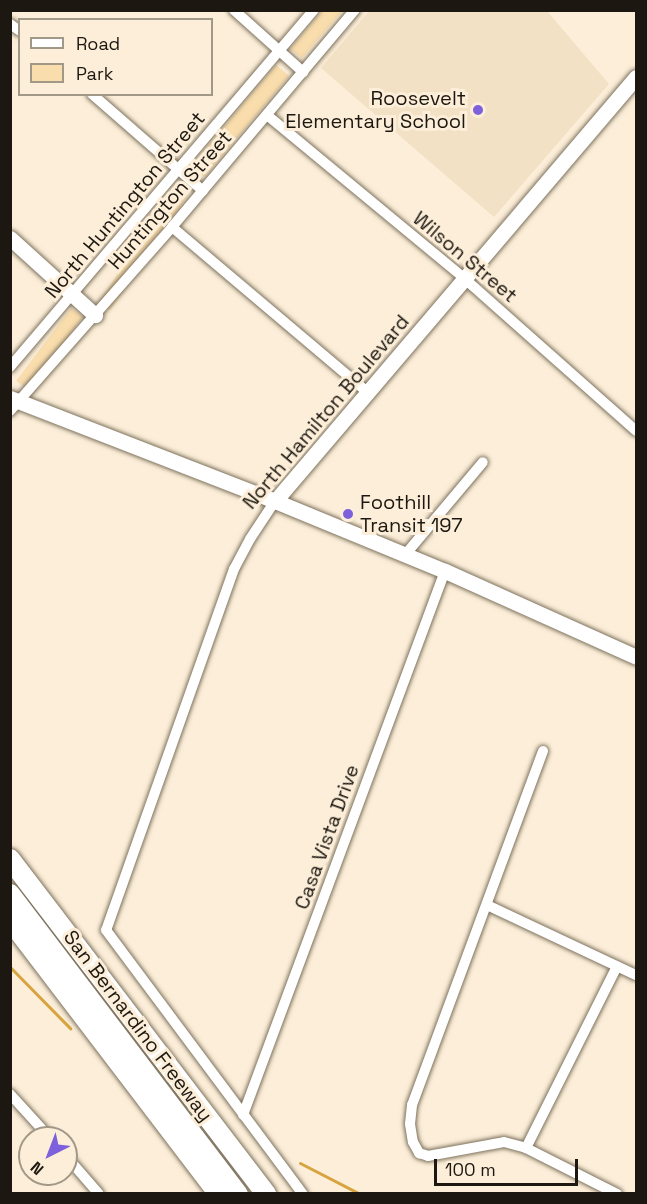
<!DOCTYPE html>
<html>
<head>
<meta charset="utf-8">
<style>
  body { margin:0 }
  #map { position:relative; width:647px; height:1204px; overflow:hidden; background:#fceed8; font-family:"Space Grotesk",sans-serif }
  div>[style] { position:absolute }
  .built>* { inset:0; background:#f2e1c4 }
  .green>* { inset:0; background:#f9ddad; transform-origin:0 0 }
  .stream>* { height:3px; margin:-1.5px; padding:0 1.5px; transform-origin:1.5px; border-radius:1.5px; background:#d8a440 }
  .roads { filter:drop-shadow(0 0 2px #7d725e) drop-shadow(0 0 2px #7d725e) }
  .street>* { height:10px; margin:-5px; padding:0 5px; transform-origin:5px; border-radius:5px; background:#fff }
  .secondary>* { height:15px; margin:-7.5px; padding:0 7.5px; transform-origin:7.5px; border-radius:7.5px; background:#fff }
  .highway>* { height:20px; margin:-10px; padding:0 10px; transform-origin:10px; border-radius:10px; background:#fff }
  .dots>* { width:16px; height:16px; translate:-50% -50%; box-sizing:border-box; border:3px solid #fceed8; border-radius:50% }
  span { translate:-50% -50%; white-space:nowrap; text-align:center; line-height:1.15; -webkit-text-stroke:6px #fceed8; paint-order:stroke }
  .poi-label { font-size:20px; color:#1c1710 }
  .right { translate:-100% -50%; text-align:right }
  .left { translate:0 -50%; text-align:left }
  .street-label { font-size:20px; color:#1c1710 }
  .frame { position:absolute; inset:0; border:12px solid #1c1710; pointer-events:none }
  .legend { position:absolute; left:18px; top:18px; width:195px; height:78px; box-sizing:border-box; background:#fceed8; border:2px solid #a29888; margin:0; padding:8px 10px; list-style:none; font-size:18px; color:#1c1710 }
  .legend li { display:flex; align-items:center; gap:12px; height:30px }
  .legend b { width:30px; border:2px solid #a29888 }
  .north { position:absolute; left:18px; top:1126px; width:60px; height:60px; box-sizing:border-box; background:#fceed8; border:2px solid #a29888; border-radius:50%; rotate:222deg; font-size:16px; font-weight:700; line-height:24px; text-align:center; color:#1c1710 }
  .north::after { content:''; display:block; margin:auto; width:21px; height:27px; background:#7d60db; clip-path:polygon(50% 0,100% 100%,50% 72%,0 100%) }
  .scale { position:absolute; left:434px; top:1159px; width:144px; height:27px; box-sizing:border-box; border:3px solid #1c1710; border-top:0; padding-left:8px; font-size:18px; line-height:21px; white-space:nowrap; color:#1c1710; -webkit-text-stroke:4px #fceed8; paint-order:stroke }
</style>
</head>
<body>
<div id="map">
  <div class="built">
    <div style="clip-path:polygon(370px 10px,547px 11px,609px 84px,494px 217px,321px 68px)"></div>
  </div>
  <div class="green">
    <div style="clip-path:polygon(322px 11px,342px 11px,302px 58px,290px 49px)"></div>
    <div style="left:276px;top:65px;width:17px;height:132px;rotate:40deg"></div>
    <div style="left:177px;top:186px;width:14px;height:140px;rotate:34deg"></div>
    <div style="left:71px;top:308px;width:15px;height:91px;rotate:37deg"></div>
  </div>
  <div class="stream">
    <div style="left:10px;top:967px;width:86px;rotate:45.5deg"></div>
    <div style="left:300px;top:1163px;width:68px;rotate:27.3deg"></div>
  </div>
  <div class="roads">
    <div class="street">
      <div style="left:234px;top:10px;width:93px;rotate:41.9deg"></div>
      <div style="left:10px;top:24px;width:12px;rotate:35deg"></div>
      <div style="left:92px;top:94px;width:147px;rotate:41.1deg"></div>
      <div style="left:267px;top:115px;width:257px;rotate:39.6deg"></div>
      <div style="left:465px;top:279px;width:229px;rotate:41.6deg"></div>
      <div style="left:172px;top:227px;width:255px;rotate:40.2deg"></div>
      <div style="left:10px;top:367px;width:469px;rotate:-49.6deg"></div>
      <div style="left:10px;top:411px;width:245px;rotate:-48.6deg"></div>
      <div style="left:172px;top:227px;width:284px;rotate:-49.9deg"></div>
      <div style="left:275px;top:501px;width:45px;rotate:123.3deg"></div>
      <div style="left:250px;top:539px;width:34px;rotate:118deg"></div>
      <div style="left:234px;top:569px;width:383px;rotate:109.5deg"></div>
      <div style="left:106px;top:930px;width:329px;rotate:53.3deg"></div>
      <div style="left:405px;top:555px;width:121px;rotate:-50deg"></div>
      <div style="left:543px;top:751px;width:377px;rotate:110.3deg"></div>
      <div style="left:412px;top:1105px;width:19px;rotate:96deg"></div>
      <div style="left:410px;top:1124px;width:18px;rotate:81deg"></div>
      <div style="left:413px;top:1142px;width:13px;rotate:61deg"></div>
      <div style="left:419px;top:1153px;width:9px;rotate:18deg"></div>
      <div style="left:428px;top:1156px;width:77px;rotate:-10.4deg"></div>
      <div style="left:504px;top:1142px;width:23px;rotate:15deg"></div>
      <div style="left:526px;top:1148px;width:102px;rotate:26.8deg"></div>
      <div style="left:487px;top:905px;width:165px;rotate:25.2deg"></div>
      <div style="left:10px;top:1094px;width:59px;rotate:47.7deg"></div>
      <div style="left:243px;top:1115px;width:580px;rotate:-69.63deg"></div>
      <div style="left:526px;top:1148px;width:203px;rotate:-63.4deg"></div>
      <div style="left:66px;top:1156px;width:50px;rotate:49deg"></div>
    </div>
    <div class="secondary">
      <div style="left:10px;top:238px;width:115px;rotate:42.2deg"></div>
      <div style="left:10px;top:398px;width:284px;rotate:21.2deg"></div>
      <div style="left:275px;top:501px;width:184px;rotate:22.4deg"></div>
      <div style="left:445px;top:571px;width:209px;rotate:24.2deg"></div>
      <div style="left:275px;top:501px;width:557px;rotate:-49.59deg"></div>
    </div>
    <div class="highway">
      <div style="left:10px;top:859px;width:422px;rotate:52.6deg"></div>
      <div style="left:10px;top:894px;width:377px;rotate:52.8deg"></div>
      <div style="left:10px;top:920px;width:345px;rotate:52.7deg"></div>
    </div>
  </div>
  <div class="dots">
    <div style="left:478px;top:110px;background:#7d60db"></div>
    <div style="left:348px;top:514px;background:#7d60db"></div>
  </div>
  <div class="poi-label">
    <span class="right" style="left:466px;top:110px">Roosevelt<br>Elementary School</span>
    <span class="left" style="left:360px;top:514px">Foothill<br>Transit 197</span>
  </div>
  <div class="street-label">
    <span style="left:170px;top:200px;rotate:-49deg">Huntington Street</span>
    <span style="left:125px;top:205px;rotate:-50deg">North Huntington Street</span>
    <span style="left:465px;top:257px;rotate:40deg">Wilson Street</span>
    <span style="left:326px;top:412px;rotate:-50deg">North Hamilton Boulevard</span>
    <span style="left:327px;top:837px;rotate:-70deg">Casa Vista Drive</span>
    <span style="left:138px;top:1026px;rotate:53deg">San Bernardino Freeway</span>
  </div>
  <div class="frame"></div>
  <ul class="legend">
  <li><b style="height:8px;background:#fff"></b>Road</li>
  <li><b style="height:16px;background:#f9ddad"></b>Park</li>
  </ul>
  <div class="north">N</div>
  <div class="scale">100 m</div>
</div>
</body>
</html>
